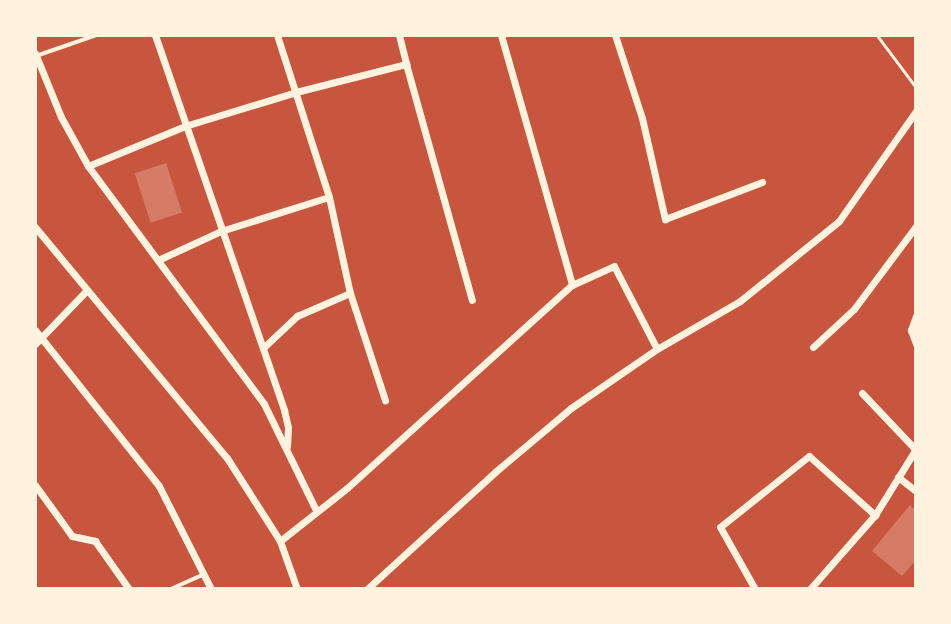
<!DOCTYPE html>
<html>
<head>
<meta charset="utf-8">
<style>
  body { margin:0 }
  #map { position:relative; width:951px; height:624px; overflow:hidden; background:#c8553d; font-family:"IBM Plex Serif",serif }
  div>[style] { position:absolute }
  .building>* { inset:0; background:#d67c66; transform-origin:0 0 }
  .path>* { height:2.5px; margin:-1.25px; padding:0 1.25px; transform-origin:1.25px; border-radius:1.25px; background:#fff3e0 }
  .service>* { height:3.5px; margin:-1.75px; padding:0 1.75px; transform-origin:1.75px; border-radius:1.75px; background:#fff3e0 }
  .minor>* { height:7px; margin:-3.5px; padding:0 3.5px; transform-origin:3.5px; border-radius:3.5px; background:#fff3e0 }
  span { translate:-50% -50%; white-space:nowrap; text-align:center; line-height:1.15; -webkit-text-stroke:5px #fff3e0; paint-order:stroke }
  .frame { position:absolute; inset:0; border:37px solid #fff3e0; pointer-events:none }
</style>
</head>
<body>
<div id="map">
  <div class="building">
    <div style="left:166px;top:163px;width:52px;height:33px;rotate:72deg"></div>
    <div style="clip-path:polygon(910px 505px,916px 511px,916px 560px,902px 576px,872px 551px)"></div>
  </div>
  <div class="path">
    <div style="left:877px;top:35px;width:65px;rotate:53.1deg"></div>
  </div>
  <div class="service">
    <div style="left:36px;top:56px;width:65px;rotate:-19deg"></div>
    <div style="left:171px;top:589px;width:36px;rotate:-24deg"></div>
  </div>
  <div class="minor">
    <div style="left:155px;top:35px;width:397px;rotate:71deg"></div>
    <div style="left:284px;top:410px;width:18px;rotate:77deg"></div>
    <div style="left:288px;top:428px;width:18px;rotate:93deg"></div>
    <div style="left:277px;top:35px;width:170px;rotate:72.2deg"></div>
    <div style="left:329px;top:197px;width:98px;rotate:77.7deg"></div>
    <div style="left:350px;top:293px;width:113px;rotate:71.9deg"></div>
    <div style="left:399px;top:35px;width:30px;rotate:76deg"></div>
    <div style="left:501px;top:35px;width:260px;rotate:74.1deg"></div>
    <div style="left:615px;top:35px;width:87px;rotate:72deg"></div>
    <div style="left:642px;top:118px;width:104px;rotate:77.2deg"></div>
    <div style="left:665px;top:219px;width:104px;rotate:-20.9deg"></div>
    <div style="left:35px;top:53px;width:69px;rotate:67.9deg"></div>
    <div style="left:61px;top:117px;width:56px;rotate:61.1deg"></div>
    <div style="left:88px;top:166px;width:296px;rotate:53.5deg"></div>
    <div style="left:264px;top:404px;width:120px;rotate:63.9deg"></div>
    <div style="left:88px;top:166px;width:105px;rotate:-22.4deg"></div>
    <div style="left:185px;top:126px;width:116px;rotate:-17deg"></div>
    <div style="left:296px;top:92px;width:114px;rotate:-14.3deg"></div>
    <div style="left:406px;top:64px;width:245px;rotate:74.4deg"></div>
    <div style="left:35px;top:227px;width:300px;rotate:50.3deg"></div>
    <div style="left:227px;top:458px;width:98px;rotate:57.4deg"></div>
    <div style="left:280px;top:541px;width:51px;rotate:70.5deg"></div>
    <div style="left:158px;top:260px;width:69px;rotate:-24.7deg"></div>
    <div style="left:221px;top:231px;width:113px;rotate:-17.5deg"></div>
    <div style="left:916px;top:316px;width:15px;rotate:110deg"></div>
    <div style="left:911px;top:330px;width:15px;rotate:70deg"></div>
    <div style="left:35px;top:330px;width:199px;rotate:51.5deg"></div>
    <div style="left:159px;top:486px;width:115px;rotate:63.2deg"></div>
    <div style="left:35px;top:344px;width:75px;rotate:-46.1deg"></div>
    <div style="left:813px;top:347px;width:56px;rotate:-42.8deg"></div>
    <div style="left:854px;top:309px;width:104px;rotate:-53.2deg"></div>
    <div style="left:263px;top:348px;width:47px;rotate:-43.3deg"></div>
    <div style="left:297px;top:316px;width:58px;rotate:-23.5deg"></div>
    <div style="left:862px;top:393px;width:77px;rotate:46.6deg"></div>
    <div style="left:898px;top:477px;width:23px;rotate:38deg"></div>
    <div style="left:35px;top:485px;width:63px;rotate:54deg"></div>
    <div style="left:72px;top:536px;width:24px;rotate:12deg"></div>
    <div style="left:95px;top:541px;width:59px;rotate:54.7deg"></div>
    <div style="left:280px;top:541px;width:85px;rotate:-38.3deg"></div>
    <div style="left:347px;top:488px;width:303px;rotate:-42.1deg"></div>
    <div style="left:572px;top:285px;width:46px;rotate:-24.3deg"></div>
    <div style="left:614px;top:266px;width:93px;rotate:62.6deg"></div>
    <div style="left:367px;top:589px;width:173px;rotate:-42.4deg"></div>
    <div style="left:495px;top:472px;width:99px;rotate:-40.1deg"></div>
    <div style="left:571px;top:408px;width:104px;rotate:-34.5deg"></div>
    <div style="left:657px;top:349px;width:96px;rotate:-30deg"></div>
    <div style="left:740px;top:301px;width:127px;rotate:-38.9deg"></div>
    <div style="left:839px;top:221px;width:134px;rotate:-55deg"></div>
    <div style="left:755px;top:589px;width:71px;rotate:-119.4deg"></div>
    <div style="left:720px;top:527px;width:114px;rotate:-38.6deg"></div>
    <div style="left:809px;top:456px;width:89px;rotate:41.8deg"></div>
    <div style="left:810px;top:589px;width:98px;rotate:-48.7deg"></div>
    <div style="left:875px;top:515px;width:78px;rotate:-58.2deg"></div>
  </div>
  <div class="frame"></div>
</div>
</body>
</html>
